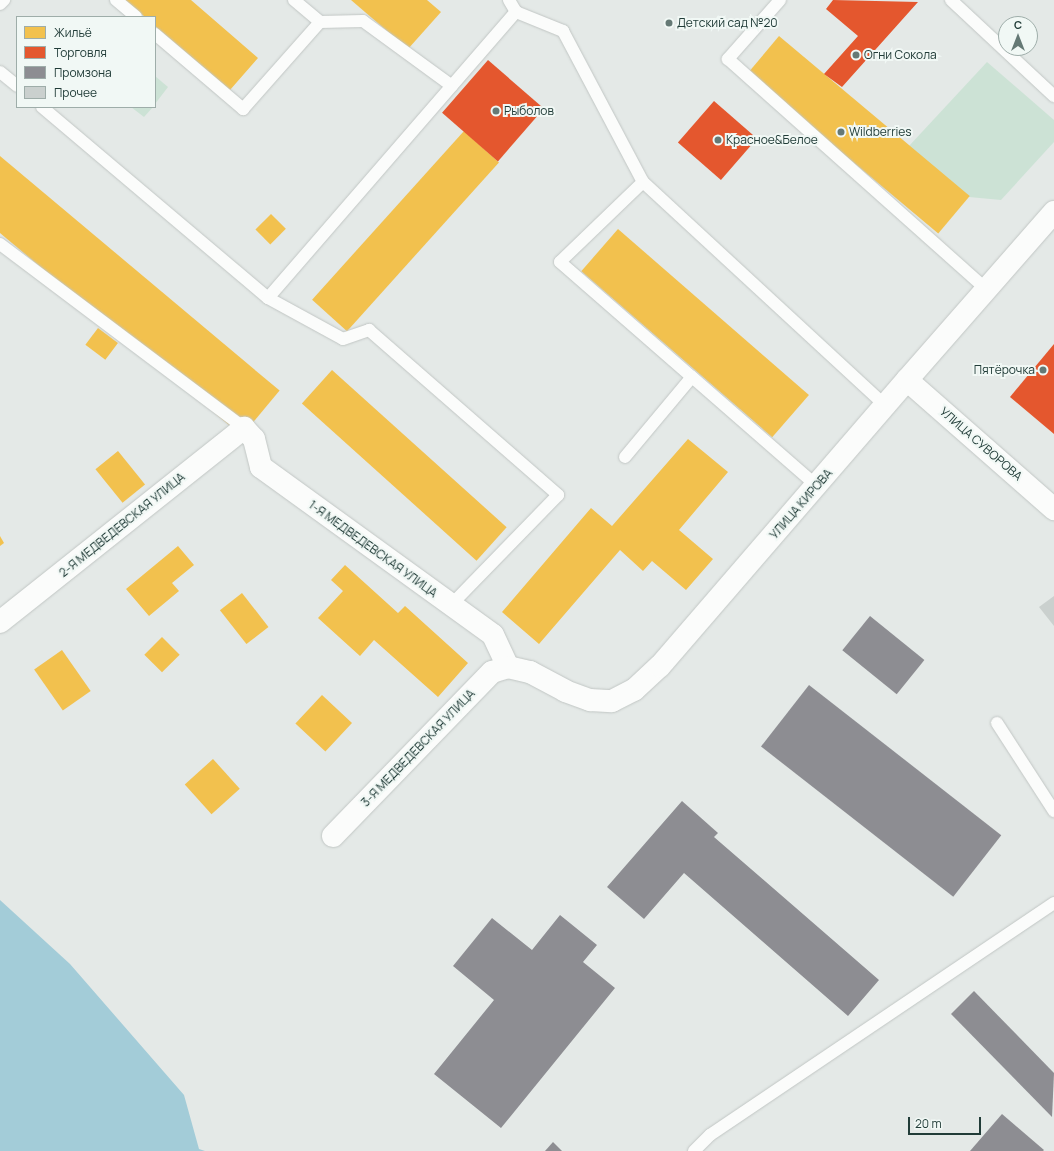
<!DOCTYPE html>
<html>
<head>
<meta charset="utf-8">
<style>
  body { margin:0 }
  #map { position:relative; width:1054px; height:1151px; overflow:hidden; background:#e4e9e7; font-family:Manrope,sans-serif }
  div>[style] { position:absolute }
  .green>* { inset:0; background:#cce2d5 }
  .water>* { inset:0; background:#a3ccd8 }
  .homes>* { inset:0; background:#f2c14e; transform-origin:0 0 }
  .shops>* { inset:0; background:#e4572e; transform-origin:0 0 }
  .industry>* { inset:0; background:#8d8d92; transform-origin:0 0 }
  .building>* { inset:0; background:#cad0ce }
  .roads { filter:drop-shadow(0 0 1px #c1c6c4) drop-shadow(0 0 1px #c1c6c4) }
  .lane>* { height:12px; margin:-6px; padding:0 6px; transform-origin:6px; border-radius:6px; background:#fbfcfb }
  .street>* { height:22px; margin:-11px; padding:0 11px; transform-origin:11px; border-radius:11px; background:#fbfcfb }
  .secondary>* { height:22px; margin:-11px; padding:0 11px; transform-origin:11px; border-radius:11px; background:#fbfcfb }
  .dots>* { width:11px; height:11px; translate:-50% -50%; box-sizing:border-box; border:2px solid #f1f8f5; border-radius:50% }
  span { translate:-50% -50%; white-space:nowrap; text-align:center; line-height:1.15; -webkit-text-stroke:4px #f1f8f5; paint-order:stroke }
  .poi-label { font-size:12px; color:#213c38 }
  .left { translate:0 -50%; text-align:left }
  .right { translate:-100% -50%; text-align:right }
  .street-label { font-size:12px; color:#213c38 }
  .legend { position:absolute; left:16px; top:16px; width:140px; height:92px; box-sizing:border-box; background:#f1f8f5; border:1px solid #9eada9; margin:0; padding:5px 7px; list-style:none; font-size:12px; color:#213c38 }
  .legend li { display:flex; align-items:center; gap:8px; height:20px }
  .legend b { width:20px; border:1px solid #9eada9 }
  .north { position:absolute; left:998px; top:16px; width:40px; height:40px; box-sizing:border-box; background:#f1f8f5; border:1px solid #9eada9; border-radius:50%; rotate:0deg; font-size:11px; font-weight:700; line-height:16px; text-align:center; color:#213c38 }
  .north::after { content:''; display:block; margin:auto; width:14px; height:18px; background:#657975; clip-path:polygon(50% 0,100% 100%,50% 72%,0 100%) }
  .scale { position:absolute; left:908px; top:1117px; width:73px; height:18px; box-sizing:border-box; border:2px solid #213c38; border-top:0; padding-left:5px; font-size:12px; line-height:14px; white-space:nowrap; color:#213c38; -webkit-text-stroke:3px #f1f8f5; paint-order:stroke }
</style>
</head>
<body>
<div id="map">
  <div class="green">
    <div style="clip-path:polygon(987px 62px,1054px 120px,1054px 142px,1001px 200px,969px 197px,909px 146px)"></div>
    <div style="clip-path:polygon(155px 76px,168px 87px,155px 104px)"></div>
    <div style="clip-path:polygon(131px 107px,153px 107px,144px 117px)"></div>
  </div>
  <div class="water">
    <div style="clip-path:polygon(0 900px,70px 964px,184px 1095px,199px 1149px,205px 1151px,0 1151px)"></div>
  </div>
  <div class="homes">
    <div style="clip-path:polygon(125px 0,191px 0,258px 58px,230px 90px,155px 26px,155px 17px,145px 17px)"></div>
    <div style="clip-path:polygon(351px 0,427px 0,441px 12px,408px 49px)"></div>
    <div style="left:779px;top:36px;width:249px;height:49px;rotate:40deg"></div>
    <div style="left:464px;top:131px;width:47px;height:227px;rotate:42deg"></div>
    <div style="left:0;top:156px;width:365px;height:59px;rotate:40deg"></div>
    <div style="left:271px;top:214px;width:21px;height:22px;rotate:45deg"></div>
    <div style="left:618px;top:229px;width:253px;height:56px;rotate:41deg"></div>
    <div style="left:98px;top:328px;width:25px;height:21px;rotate:37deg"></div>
    <div style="left:332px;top:370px;width:235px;height:45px;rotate:42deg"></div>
    <div style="clip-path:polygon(688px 439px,728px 472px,679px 530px,713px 559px,686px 590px,652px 561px,643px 571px,620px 550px,539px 644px,502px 612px,591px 508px,612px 526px)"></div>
    <div style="left:118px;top:451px;width:43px;height:29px;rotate:51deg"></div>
    <div style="clip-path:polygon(0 536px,4px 543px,0 546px)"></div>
    <div style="clip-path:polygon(178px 546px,194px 565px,172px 583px,179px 591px,149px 616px,126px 589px)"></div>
    <div style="clip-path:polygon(345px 565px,398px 613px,405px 606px,468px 663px,438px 697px,374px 640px,360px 656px,318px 618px,343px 591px,331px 580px)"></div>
    <div style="left:242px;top:593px;width:43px;height:28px;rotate:52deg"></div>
    <div style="left:162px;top:637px;width:25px;height:25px;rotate:45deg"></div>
    <div style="left:62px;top:650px;width:50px;height:34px;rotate:55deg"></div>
    <div style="left:322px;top:695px;width:41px;height:39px;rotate:43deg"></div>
    <div style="left:213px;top:759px;width:40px;height:38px;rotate:48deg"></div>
  </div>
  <div class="shops">
    <div style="clip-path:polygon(833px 0,918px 2px,842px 87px,824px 74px,858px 36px,826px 9px)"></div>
    <div style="left:488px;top:60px;width:74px;height:70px;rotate:41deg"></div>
    <div style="left:714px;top:101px;width:57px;height:55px;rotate:41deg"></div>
    <div style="clip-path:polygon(1054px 344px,1054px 434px,1010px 397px)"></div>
  </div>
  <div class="industry">
    <div style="left:870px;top:616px;width:70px;height:44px;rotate:39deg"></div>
    <div style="left:809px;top:685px;width:244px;height:78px;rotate:38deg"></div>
    <div style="clip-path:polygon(682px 801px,718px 833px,714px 837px,879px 980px,848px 1016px,684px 873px,644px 919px,607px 887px)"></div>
    <div style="clip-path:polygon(560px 915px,597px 945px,583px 962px,615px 988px,501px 1128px,434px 1074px,494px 1000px,453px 966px,492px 918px,532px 950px)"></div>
    <div style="clip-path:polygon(974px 991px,1054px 1073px,1052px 1117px,951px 1014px)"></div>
    <div style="clip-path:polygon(1002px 1114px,1044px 1150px,1043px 1151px,970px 1151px)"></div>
    <div style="clip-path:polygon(553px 1142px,562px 1151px,545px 1151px)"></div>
  </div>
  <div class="building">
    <div style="clip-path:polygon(1054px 596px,1054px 626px,1039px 607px)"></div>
  </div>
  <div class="roads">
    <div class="lane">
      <div style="left:116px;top:0;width:26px;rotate:40deg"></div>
      <div style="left:294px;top:0;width:34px;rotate:40deg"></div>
      <div style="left:509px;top:0;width:14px;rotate:60deg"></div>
      <div style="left:516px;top:12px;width:51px;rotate:22deg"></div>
      <div style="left:563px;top:31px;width:171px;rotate:62.1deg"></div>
      <div style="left:643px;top:182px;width:329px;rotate:42.7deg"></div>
      <div style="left:780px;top:0;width:79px;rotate:131.4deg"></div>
      <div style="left:728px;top:59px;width:346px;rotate:41.7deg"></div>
      <div style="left:951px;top:0;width:141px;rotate:43deg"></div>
      <div style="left:0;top:4px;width:6px;rotate:-45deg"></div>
      <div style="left:155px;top:34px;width:116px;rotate:40.4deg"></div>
      <div style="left:243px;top:109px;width:116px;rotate:-48.5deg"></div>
      <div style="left:320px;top:22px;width:43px;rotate:-1.3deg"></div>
      <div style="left:363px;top:21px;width:110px;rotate:36.1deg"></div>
      <div style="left:0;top:72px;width:22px;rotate:39deg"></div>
      <div style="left:42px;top:107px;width:296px;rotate:40.2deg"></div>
      <div style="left:268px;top:298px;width:379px;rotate:-49.1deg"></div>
      <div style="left:643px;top:182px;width:115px;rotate:136.1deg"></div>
      <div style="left:560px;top:262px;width:175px;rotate:41.1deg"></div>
      <div style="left:0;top:244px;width:306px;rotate:37deg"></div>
      <div style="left:268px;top:298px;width:85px;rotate:28.7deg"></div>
      <div style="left:343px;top:339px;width:28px;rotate:-19deg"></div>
      <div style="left:369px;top:330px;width:251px;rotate:41.1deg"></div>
      <div style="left:558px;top:495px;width:153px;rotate:134.2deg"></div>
      <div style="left:625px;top:457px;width:104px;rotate:-50.1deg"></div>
      <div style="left:692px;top:377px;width:166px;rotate:41.1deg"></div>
      <div style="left:997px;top:723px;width:105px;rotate:57.1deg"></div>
      <div style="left:694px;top:1151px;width:23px;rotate:-45deg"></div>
      <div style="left:710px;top:1135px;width:415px;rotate:-34deg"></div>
    </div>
    <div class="street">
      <div style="left:0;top:622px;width:312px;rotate:-38.5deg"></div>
      <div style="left:244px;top:428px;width:15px;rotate:48deg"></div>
      <div style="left:254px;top:439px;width:29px;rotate:76deg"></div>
      <div style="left:261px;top:467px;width:286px;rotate:35.9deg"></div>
      <div style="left:493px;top:635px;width:35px;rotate:65deg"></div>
      <div style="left:333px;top:836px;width:228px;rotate:-45.9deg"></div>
      <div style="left:492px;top:672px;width:17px;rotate:-17deg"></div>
      <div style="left:508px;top:667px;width:23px;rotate:13deg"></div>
      <div style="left:530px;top:672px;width:40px;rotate:28deg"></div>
      <div style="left:565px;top:691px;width:27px;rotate:20deg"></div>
      <div style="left:590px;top:700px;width:22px;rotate:3deg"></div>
      <div style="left:612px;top:701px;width:25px;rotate:-27deg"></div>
      <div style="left:634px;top:690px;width:35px;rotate:-43deg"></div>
      <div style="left:660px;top:666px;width:378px;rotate:-49.2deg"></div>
    </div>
    <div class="secondary">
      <div style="left:1054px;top:212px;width:223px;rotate:131.2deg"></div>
      <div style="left:907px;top:380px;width:196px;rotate:41.3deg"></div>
    </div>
  </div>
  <div class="dots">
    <div style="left:669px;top:23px;background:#657975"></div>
    <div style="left:856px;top:55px;background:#657975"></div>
    <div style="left:496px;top:111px;background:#657975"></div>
    <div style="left:841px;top:132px;background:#657975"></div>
    <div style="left:718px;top:140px;background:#657975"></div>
    <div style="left:1043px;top:370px;background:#657975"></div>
  </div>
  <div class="poi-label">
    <span class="left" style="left:677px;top:23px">Детский сад №20</span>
    <span class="left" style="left:864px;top:55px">Огни Сокола</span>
    <span class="left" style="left:504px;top:111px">Рыболов</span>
    <span class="left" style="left:849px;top:132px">Wildberries</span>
    <span class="left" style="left:726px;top:140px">Красное&amp;Белое</span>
    <span class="right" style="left:1035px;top:370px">Пятёрочка</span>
  </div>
  <div class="street-label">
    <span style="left:981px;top:444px;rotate:41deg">УЛИЦА СУВОРОВА</span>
    <span style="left:801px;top:504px;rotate:-49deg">УЛИЦА КИРОВА</span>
    <span style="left:122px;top:525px;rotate:-39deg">2-Я МЕДВЕДЕВСКАЯ УЛИЦА</span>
    <span style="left:373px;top:549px;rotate:36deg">1-Я МЕДВЕДЕВСКАЯ УЛИЦА</span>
    <span style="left:418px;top:748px;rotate:-46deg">3-Я МЕДВЕДЕВСКАЯ УЛИЦА</span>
  </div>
  <ul class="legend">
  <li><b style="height:11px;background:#f2c14e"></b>Жильё</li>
  <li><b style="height:11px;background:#e4572e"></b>Торговля</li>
  <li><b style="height:11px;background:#8d8d92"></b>Промзона</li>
  <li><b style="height:11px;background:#cad0ce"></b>Прочее</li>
  </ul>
  <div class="north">С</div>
  <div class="scale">20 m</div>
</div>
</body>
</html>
